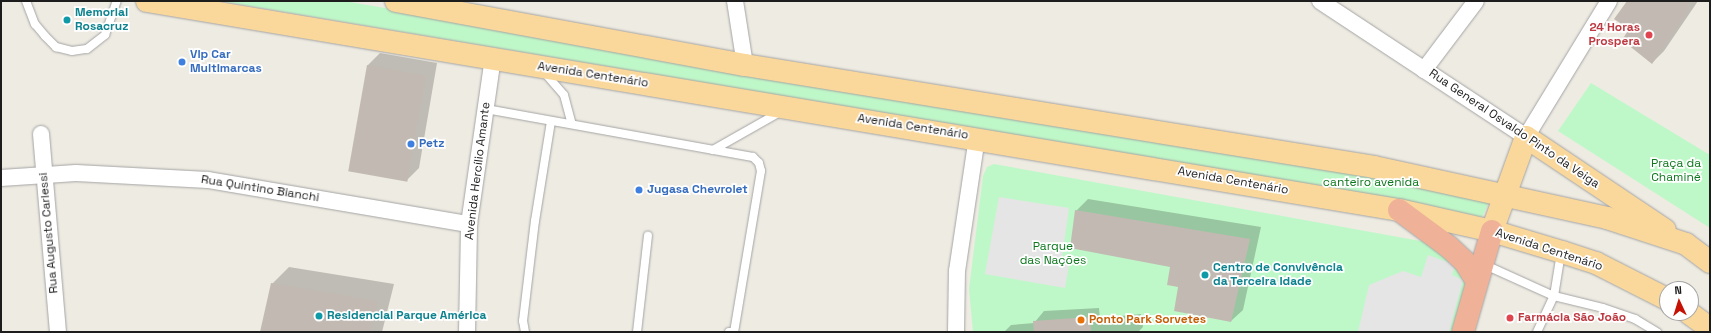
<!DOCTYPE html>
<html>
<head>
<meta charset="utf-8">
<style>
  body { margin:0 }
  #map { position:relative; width:1711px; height:333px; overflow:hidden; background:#eeebe2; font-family:"Space Grotesk",sans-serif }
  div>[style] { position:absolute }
  .park>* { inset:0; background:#bff8c8 }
  .parking>* { inset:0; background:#e5e5e5 }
  .shadow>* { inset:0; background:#0003 }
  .building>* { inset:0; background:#c2bab2; transform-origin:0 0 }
  .roads { filter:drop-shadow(0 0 1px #a4a4a4) drop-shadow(0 0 1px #a4a4a4) }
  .service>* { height:8px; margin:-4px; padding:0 4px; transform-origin:4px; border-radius:4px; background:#fff }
  .minor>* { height:16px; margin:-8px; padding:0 8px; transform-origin:8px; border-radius:8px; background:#fff }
  .primary>* { height:22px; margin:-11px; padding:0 11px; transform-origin:11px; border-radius:11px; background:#fad89c }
  .trunk>* { height:22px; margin:-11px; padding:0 11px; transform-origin:11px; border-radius:11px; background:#efb298 }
  .dots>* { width:11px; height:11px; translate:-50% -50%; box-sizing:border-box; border:2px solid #fff; border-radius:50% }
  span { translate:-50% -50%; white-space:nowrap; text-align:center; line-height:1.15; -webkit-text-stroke:3.5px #fff; paint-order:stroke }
  .culture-label { font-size:12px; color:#0d838f; font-weight:700 }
  .left { translate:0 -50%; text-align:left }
  .health-label { font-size:12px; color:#be3a42; font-weight:700 }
  .right { translate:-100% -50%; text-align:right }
  .shop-label { font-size:12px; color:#366cbe; font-weight:700 }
  .street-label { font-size:12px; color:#1d1d1d }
  .park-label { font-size:12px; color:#0d781e }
  .food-label { font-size:12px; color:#c56008; font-weight:700 }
  .frame { position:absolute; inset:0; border:2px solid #1d1d1d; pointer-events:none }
  .north { position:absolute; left:1659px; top:281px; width:40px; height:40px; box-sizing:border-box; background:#fff; border:1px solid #a5a5a5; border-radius:50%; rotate:356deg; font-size:11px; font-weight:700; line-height:16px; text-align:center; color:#1d1d1d }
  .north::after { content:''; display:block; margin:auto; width:14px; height:18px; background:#c51204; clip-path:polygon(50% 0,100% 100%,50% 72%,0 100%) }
</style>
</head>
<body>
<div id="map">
  <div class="park">
    <div style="clip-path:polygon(220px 1px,344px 1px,1492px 196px,1482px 217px,1363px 194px)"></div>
    <div style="clip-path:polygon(1591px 83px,1710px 155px,1710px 228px,1558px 131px)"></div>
    <div style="clip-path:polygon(994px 164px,1437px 244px,1469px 277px,1457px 332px,973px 332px,969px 289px,983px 176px,987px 167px)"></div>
  </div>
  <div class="parking">
    <div style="clip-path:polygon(999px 197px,1069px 208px,1062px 258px,1070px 259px,1065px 288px,985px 274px)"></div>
    <div style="clip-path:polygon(1428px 255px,1455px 265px,1452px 275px,1463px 280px,1449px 332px,1358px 332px,1369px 285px,1403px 271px,1421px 277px)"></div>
  </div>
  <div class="shadow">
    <div style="clip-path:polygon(1628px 1px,1698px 1px,1664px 51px,1652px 63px,1631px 29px)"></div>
    <div style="clip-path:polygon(380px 53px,437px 63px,419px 168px,407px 180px,350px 171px,368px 65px)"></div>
    <div style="clip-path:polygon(1088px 199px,1261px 227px,1243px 310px,1231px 321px,1180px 286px,1171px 266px,1076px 211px)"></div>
    <div style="clip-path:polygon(289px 267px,394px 284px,382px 332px,261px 332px,272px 284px)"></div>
    <div style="clip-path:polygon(1099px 308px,1100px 318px,1141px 314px,1143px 327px,1138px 332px,1004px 332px,1011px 325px,1034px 323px,1044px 311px)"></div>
  </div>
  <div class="building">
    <div style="clip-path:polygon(1627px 1px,1688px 1px,1689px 10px,1652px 64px,1622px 40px,1629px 29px,1614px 19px)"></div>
    <div style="left:367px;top:65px;width:60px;height:108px;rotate:10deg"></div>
    <div style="clip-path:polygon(1075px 210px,1250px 239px,1231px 322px,1174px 311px,1178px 287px,1167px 285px,1170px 267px,1070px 248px)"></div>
    <div style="clip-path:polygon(271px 283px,378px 301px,370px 332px,260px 332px)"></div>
    <div style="clip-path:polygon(1090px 317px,1091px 332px,1034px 332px,1033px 321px)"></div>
  </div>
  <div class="roads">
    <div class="service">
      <div style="left:26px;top:1px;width:25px;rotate:69deg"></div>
      <div style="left:35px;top:24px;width:16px;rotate:50deg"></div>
      <div style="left:45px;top:36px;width:16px;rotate:45deg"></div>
      <div style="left:56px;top:47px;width:16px;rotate:14deg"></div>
      <div style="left:72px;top:51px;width:15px;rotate:-8deg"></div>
      <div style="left:87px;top:49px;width:23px;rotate:-38deg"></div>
      <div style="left:105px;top:35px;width:36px;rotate:-71deg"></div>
      <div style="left:544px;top:72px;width:30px;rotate:49deg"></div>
      <div style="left:564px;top:95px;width:30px;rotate:75deg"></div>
      <div style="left:486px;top:109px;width:271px;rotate:10.2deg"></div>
      <div style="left:753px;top:157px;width:8px;rotate:45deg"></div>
      <div style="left:759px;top:163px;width:8px;rotate:76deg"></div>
      <div style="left:761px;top:171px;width:163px;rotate:99.5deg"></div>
      <div style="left:734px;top:332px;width:5px;rotate:180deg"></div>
      <div style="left:713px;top:150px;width:79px;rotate:-29.5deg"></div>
      <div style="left:1483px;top:264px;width:78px;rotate:24.3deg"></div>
      <div style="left:1554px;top:296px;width:50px;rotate:13.8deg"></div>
      <div style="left:1603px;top:308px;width:34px;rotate:19deg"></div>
      <div style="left:1635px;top:319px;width:26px;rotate:31deg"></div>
      <div style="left:525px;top:332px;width:11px;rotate:-100deg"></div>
      <div style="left:523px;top:321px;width:101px;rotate:-83.2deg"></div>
      <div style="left:535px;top:221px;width:101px;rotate:-80.9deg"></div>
      <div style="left:637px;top:332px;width:97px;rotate:-83.5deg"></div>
      <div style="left:1537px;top:332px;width:40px;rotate:-65deg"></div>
      <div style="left:1554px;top:296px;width:44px;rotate:-80.8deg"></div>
    </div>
    <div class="minor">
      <div style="left:735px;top:1px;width:65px;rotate:81.1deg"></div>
      <div style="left:1320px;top:1px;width:247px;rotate:33.4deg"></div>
      <div style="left:1526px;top:137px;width:159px;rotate:-58.6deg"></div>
      <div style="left:1424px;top:70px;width:86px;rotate:-53deg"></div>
      <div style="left:41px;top:134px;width:199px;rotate:85.1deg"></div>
      <div style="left:1px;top:178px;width:75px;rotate:-3.8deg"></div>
      <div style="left:76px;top:173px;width:132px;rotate:3deg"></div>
      <div style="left:208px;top:180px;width:265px;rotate:9.6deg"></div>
      <div style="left:467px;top:332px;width:108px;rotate:-88.9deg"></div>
      <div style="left:469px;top:224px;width:168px;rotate:-81.8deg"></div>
      <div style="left:956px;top:332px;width:61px;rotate:-89.1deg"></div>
      <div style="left:957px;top:271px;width:135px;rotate:-81.5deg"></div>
    </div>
    <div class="primary">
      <div style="left:147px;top:1px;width:1269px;rotate:9.48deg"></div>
      <div style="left:1399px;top:210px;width:95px;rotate:12.7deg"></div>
      <div style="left:1492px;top:231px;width:73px;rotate:16.7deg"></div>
      <div style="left:1562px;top:252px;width:36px;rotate:18deg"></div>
      <div style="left:1596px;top:263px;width:80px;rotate:26.9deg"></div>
      <div style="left:396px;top:1px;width:355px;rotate:10.4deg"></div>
      <div style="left:745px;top:65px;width:637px;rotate:9.21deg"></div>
      <div style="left:1374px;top:167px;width:239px;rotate:12.3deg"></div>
      <div style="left:1607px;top:218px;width:83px;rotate:18.2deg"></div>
      <div style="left:1686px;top:244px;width:30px;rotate:37deg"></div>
      <div style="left:1492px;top:231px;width:100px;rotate:-70.1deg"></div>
      <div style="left:1526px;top:137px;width:167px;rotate:33.8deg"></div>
      <div style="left:1689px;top:313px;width:26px;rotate:36deg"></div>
    </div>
    <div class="trunk">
      <div style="left:1399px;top:210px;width:62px;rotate:36.5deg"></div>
      <div style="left:1449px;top:247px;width:22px;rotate:43deg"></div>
      <div style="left:1465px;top:262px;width:22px;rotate:58deg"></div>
      <div style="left:1463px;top:332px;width:105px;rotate:-74deg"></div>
    </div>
  </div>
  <div class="dots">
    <div style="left:67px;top:20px;background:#0f9aa8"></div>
    <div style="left:1649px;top:35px;background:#e0444e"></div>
    <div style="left:182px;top:62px;background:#3f7fe0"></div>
    <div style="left:411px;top:144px;background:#3f7fe0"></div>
    <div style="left:639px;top:190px;background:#3f7fe0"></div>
    <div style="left:1205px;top:275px;background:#0f9aa8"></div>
    <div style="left:319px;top:316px;background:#0f9aa8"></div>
    <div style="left:1510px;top:318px;background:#e0444e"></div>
    <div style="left:1081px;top:320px;background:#e8710a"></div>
  </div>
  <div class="culture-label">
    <span class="left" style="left:75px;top:20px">Memorial<br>Rosacruz</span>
    <span class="left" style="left:1213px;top:275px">Centro de Convivência<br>da Terceira Idade</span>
    <span class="left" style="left:327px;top:316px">Residencial Parque América</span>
  </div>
  <div class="health-label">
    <span class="right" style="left:1640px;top:35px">24 Horas<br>Prospera</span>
    <span class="left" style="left:1518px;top:318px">Farmácia São João</span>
  </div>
  <div class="shop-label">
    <span class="left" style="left:190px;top:62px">Vip Car<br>Multimarcas</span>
    <span class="left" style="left:419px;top:144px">Petz</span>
    <span class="left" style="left:647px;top:190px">Jugasa Chevrolet</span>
  </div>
  <div class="street-label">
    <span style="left:593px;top:75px;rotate:9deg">Avenida Centenário</span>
    <span style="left:913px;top:127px;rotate:9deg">Avenida Centenário</span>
    <span style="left:1514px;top:129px;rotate:34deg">Rua General Osvaldo Pinto da Veiga</span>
    <span style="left:478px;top:171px;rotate:-83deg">Avenida Hercílio Amante</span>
    <span style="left:1233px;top:181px;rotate:10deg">Avenida Centenário</span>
    <span style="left:260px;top:189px;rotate:9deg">Rua Quintino Bianchi</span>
    <span style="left:49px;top:233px;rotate:-95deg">Rua Augusto Carlessi</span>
    <span style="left:1549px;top:250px;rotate:18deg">Avenida Centenário</span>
  </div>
  <div class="park-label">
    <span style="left:1676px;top:171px">Praça da<br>Chaminé</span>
    <span style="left:1371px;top:183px">canteiro avenida</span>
    <span style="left:1053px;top:254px">Parque<br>das Nações</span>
  </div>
  <div class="food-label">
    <span class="left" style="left:1089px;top:320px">Ponto Park Sorvetes</span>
  </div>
  <div class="frame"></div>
  <div class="north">N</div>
</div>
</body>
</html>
